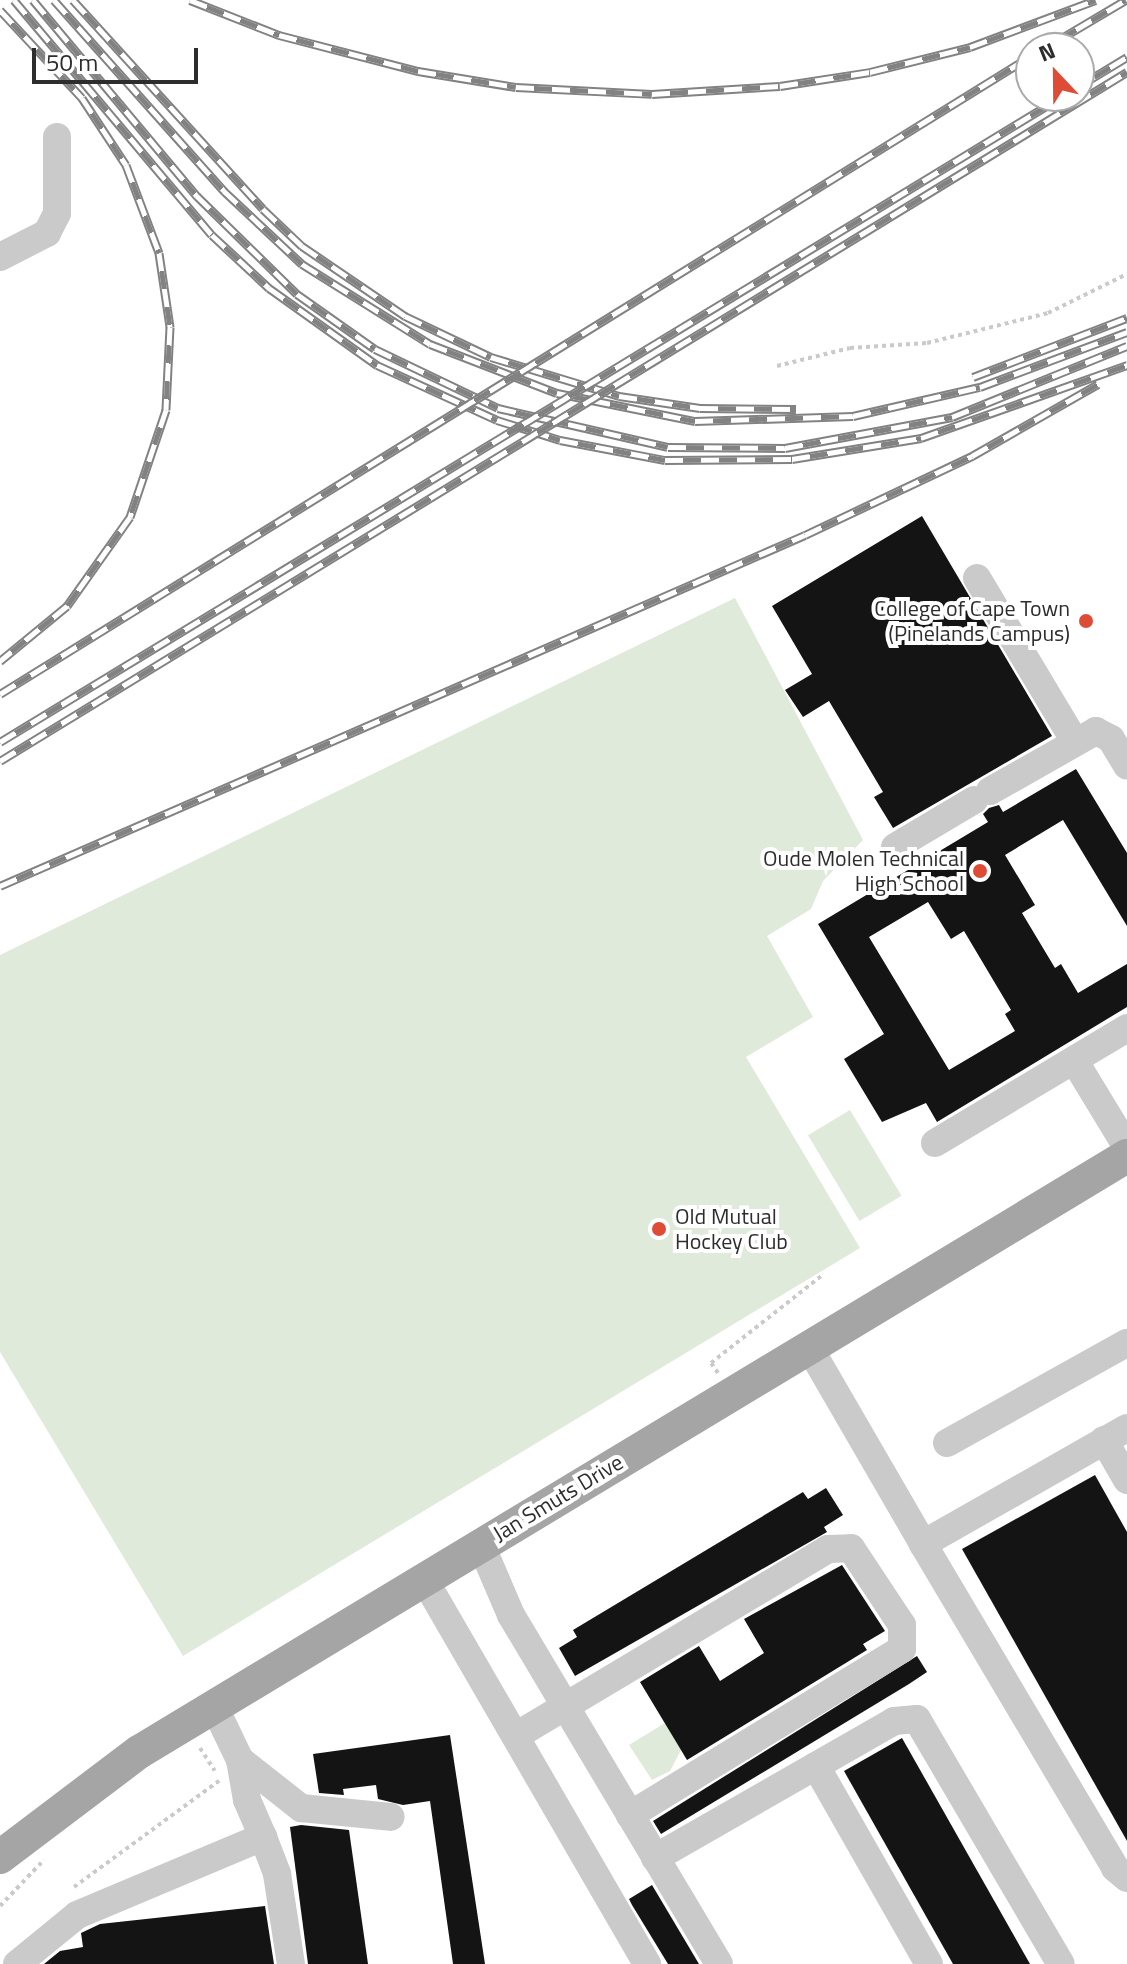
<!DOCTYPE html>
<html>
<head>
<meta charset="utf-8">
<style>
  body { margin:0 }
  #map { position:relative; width:1127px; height:1964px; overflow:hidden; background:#fff; font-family:"Titillium Web",sans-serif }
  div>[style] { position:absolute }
  .green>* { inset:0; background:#e0eadb; transform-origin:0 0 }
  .building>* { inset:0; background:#141414 }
  .path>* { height:4px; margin-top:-2px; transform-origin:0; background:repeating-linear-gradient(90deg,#cacaca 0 4px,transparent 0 8px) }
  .minor>* { height:28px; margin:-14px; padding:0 14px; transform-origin:14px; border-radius:14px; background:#cacaca }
  .major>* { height:34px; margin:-17px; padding:0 17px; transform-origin:17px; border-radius:17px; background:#a5a5a5 }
  .rail>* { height:9px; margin-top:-4.5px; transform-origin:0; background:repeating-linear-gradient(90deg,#fff 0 18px,#828282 0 36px); box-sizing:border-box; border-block:2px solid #828282 }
  .dots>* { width:22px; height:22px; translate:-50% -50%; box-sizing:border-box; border:4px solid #fff; border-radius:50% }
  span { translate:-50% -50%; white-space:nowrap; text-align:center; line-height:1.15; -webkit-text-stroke:8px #fff; paint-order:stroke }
  .poi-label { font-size:22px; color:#2d2d2d }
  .right { translate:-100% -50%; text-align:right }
  .left { translate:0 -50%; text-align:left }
  .street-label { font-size:22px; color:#2d2d2d }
  .north { position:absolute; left:1015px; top:32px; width:80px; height:80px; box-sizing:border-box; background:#fff; border:2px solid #ababab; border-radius:50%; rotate:338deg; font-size:22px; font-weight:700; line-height:32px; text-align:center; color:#2d2d2d }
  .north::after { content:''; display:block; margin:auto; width:28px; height:36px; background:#df4c35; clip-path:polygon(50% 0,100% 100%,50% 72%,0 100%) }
  .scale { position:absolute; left:32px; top:48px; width:166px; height:36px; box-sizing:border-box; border:4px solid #2d2d2d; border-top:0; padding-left:10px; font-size:24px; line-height:28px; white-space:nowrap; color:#2d2d2d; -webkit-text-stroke:6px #fff; paint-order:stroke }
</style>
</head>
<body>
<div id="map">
  <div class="green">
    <div style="clip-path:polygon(735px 598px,863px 840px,823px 881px,811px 909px,767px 936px,813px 1017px,746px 1057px,860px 1248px,183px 1656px,0 1352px,0 955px)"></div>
    <div style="left:850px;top:1110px;width:100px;height:49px;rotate:59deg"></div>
    <div style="clip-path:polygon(665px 1723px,681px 1750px,670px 1771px,652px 1780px,629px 1745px)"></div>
  </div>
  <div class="building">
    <div style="clip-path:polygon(922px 516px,1052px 736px,893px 828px,874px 797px,883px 792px,829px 701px,803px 717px,785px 690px,812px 674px,772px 606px)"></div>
    <div style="clip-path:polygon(evenodd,1076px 769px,1127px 853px,1127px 926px,1063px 820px,1005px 855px,1035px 905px,1022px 913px,1055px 968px,1061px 964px,1078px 993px,1127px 964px,1127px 1007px,937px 1122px,926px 1103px,882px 1122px,844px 1059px,884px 1034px,818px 924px,988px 822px,983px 814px,989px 808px,999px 805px,1003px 812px,1076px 769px,928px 902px,951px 939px,964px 931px,1011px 1010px,1005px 1014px,1015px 1031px,949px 1070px,869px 937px,928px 902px)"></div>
    <div style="clip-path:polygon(1095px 1475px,1127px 1532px,1127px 1841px,962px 1549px)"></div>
    <div style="clip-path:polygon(826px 1488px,843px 1515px,824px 1527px,827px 1532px,575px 1676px,559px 1648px,577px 1637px,573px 1630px,803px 1492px,808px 1499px)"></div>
    <div style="clip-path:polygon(842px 1565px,885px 1631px,863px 1644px,867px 1650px,687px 1760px,640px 1682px,699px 1646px,720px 1681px,764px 1653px,744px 1619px)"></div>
    <div style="clip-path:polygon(917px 1656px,927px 1672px,909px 1684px,661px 1834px,653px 1821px)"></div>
    <div style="clip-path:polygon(450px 1735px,485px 1964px,453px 1964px,430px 1801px,403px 1805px,378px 1799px,376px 1785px,343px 1789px,344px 1795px,319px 1793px,313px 1754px)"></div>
    <div style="clip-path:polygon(902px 1738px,1030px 1964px,953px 1964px,844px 1771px)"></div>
    <div style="clip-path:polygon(301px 1825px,349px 1830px,368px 1964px,308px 1964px,290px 1827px)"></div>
    <div style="clip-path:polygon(652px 1885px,699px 1964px,668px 1964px,632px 1905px,629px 1899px)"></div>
    <div style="clip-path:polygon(265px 1906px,274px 1964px,44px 1964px,60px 1951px,83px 1947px,81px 1933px,100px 1924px)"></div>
  </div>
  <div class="path">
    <div style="left:777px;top:366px;width:75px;rotate:-13.9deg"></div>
    <div style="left:850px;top:348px;width:77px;rotate:-3.7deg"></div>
    <div style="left:927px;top:343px;width:125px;rotate:-13.9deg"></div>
    <div style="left:1048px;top:313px;width:88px;rotate:-26.3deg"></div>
    <div style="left:718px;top:1373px;width:12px;rotate:-125deg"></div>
    <div style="left:711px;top:1363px;width:140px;rotate:-38.3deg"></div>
    <div style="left:200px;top:1748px;width:27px;rotate:57deg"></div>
    <div style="left:74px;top:1887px;width:180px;rotate:-36.2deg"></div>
    <div style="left:0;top:1906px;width:64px;rotate:-46.3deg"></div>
  </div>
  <div class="minor">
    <div style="left:0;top:257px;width:53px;rotate:-27.1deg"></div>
    <div style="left:47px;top:233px;width:22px;rotate:-63deg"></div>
    <div style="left:57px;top:213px;width:76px;rotate:-90deg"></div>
    <div style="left:977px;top:578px;width:189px;rotate:59.1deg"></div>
    <div style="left:990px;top:791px;width:122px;rotate:-29.5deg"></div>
    <div style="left:1096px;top:731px;width:17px;rotate:28deg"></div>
    <div style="left:1111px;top:739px;width:31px;rotate:59deg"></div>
    <div style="left:895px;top:847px;width:92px;rotate:-30.7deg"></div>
    <div style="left:1074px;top:1060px;width:102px;rotate:58.7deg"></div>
    <div style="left:935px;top:1143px;width:224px;rotate:-30.9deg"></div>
    <div style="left:809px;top:1347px;width:228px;rotate:59.9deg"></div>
    <div style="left:1127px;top:1428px;width:235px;rotate:150.4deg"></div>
    <div style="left:923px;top:1544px;width:377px;rotate:59.3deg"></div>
    <div style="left:1115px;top:1868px;width:16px;rotate:40deg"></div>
    <div style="left:1104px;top:1440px;width:46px;rotate:60.1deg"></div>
    <div style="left:947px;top:1443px;width:206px;rotate:-29.1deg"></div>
    <div style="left:481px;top:1545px;width:76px;rotate:66.8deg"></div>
    <div style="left:511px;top:1615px;width:406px;rotate:59.2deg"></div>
    <div style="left:424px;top:1579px;width:445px;rotate:59.9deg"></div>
    <div style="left:519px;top:1734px;width:360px;rotate:-30.9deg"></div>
    <div style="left:828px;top:1549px;width:23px;rotate:-2deg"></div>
    <div style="left:851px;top:1548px;width:92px;rotate:56.5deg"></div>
    <div style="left:902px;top:1625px;width:24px;rotate:90deg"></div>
    <div style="left:902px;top:1649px;width:319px;rotate:148.6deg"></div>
    <div style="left:240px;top:1760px;width:78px;rotate:38.2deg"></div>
    <div style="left:301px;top:1808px;width:90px;rotate:5.7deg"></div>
    <div style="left:816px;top:1766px;width:228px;rotate:60.3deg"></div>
    <div style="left:263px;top:1837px;width:40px;rotate:69deg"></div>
    <div style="left:277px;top:1874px;width:91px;rotate:81.2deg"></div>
    <div style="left:655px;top:1858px;width:275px;rotate:-29.8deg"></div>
    <div style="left:894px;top:1721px;width:23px;rotate:-5deg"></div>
    <div style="left:917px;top:1719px;width:284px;rotate:59.6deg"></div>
    <div style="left:17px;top:1964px;width:77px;rotate:-39.2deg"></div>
    <div style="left:77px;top:1915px;width:202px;rotate:-22.8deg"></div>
    <div style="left:263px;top:1837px;width:40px;rotate:-113.4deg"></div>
    <div style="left:247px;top:1800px;width:41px;rotate:-99.9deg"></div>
    <div style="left:240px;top:1760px;width:60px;rotate:-115.7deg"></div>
  </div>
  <div class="major">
    <div style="left:0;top:1857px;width:174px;rotate:-37.1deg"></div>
    <div style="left:139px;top:1752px;width:1154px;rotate:-31.1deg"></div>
  </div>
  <div class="rail">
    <div style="left:14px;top:0;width:307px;rotate:49.9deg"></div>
    <div style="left:212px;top:235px;width:78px;rotate:42.9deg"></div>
    <div style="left:269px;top:288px;width:133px;rotate:35.5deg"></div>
    <div style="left:377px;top:365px;width:132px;rotate:24.6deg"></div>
    <div style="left:497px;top:420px;width:66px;rotate:17.6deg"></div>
    <div style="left:560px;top:440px;width:107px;rotate:10.8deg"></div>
    <div style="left:665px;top:460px;width:127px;rotate:-0.5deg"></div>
    <div style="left:792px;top:459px;width:131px;rotate:-9.2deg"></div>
    <div style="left:921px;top:438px;width:219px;rotate:-19.5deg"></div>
    <div style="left:33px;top:0;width:256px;rotate:50.1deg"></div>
    <div style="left:197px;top:196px;width:140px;rotate:44.4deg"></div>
    <div style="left:297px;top:294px;width:95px;rotate:35.2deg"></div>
    <div style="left:375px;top:349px;width:136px;rotate:25.6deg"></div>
    <div style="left:498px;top:408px;width:174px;rotate:12.9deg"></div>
    <div style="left:668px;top:447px;width:117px;rotate:0.5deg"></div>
    <div style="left:785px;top:448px;width:170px;rotate:-10.5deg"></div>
    <div style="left:952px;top:417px;width:189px;rotate:-22.1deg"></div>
    <div style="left:54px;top:0;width:256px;rotate:48.3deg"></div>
    <div style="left:224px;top:191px;width:107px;rotate:43.1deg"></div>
    <div style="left:302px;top:264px;width:151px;rotate:32deg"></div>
    <div style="left:430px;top:344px;width:136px;rotate:21.1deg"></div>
    <div style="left:557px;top:393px;width:141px;rotate:11.5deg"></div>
    <div style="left:695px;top:421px;width:158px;rotate:-1.8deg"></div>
    <div style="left:853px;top:416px;width:130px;rotate:-12.9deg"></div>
    <div style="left:980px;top:387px;width:157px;rotate:-20.5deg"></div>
    <div style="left:73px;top:0;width:282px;rotate:47.7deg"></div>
    <div style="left:263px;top:209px;width:54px;rotate:43.5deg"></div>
    <div style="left:302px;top:246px;width:125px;rotate:34.2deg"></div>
    <div style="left:405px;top:316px;width:95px;rotate:25.5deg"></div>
    <div style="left:491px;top:357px;width:134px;rotate:16.9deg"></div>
    <div style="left:619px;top:396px;width:82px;rotate:8.4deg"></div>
    <div style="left:700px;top:408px;width:96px;rotate:0.6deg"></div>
    <div style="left:190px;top:0;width:96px;rotate:21.5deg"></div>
    <div style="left:279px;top:35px;width:144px;rotate:14.5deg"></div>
    <div style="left:418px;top:71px;width:99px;rotate:9.3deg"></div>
    <div style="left:516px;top:87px;width:136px;rotate:2.9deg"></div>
    <div style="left:652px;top:94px;width:128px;rotate:-3.6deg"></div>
    <div style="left:780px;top:86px;width:91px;rotate:-8.8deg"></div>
    <div style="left:870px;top:72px;width:103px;rotate:-14deg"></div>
    <div style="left:970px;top:47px;width:134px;rotate:-20.5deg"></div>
    <div style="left:0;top:10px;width:120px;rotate:47deg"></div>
    <div style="left:82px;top:98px;width:80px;rotate:56.7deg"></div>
    <div style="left:126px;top:165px;width:94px;rotate:69.4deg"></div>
    <div style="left:159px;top:253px;width:75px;rotate:81.5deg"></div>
    <div style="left:170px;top:327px;width:83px;rotate:92.8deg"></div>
    <div style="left:166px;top:410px;width:113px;rotate:108.6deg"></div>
    <div style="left:130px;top:517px;width:109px;rotate:125.3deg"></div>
    <div style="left:67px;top:606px;width:87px;rotate:140.6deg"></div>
    <div style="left:1045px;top:48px;width:94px;rotate:-30.7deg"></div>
    <div style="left:1079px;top:86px;width:56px;rotate:-31.1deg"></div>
    <div style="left:973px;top:377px;width:165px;rotate:-21deg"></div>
    <div style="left:0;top:694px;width:1212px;rotate:-31.75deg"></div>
    <div style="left:0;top:742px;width:1244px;rotate:-31.29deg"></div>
    <div style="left:0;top:761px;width:1321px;rotate:-31.44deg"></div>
    <div style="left:0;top:886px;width:878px;rotate:-23.56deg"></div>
    <div style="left:805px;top:535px;width:185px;rotate:-25.3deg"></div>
    <div style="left:972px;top:456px;width:145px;rotate:-29.7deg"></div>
  </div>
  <div class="dots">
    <div style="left:1086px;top:621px;background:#df4c35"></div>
    <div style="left:980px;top:871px;background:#df4c35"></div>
    <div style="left:659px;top:1229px;background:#df4c35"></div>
  </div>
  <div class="poi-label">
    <span class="right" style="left:1070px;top:621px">College of Cape Town<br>(Pinelands Campus)</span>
    <span class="right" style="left:964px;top:871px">Oude Molen Technical<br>High School</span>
    <span class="left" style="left:675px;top:1229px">Old Mutual<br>Hockey Club</span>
  </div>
  <div class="street-label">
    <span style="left:558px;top:1498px;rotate:-31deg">Jan Smuts Drive</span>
  </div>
  <div class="north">N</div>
  <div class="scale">50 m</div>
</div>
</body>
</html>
